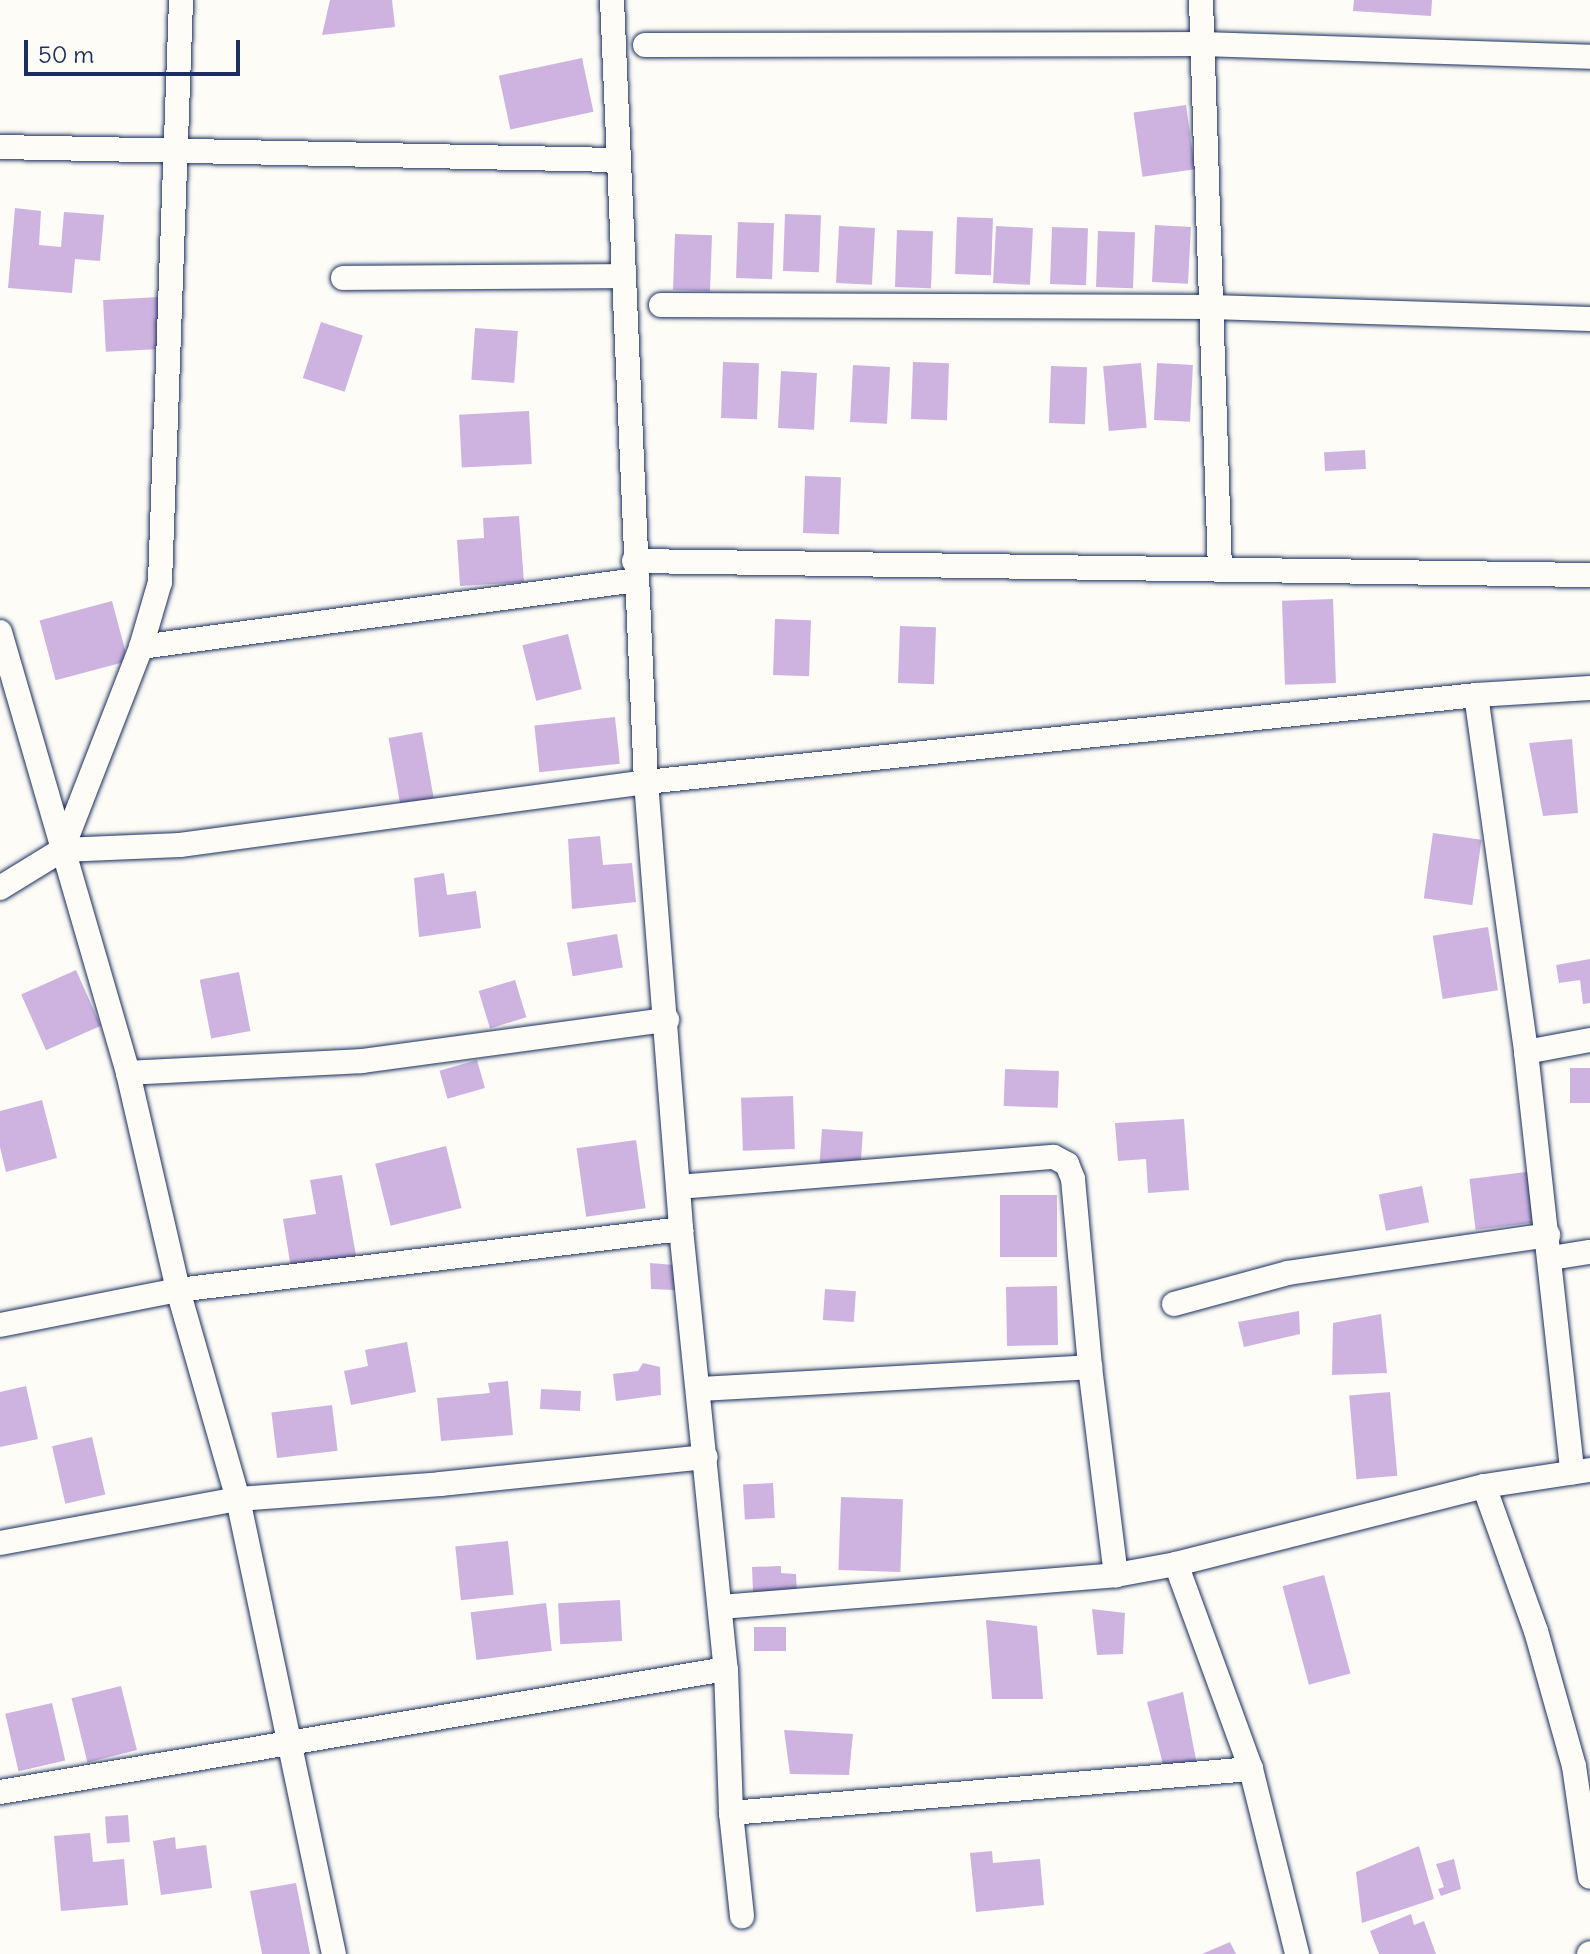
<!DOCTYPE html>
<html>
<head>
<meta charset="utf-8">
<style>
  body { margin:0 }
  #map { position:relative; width:1590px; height:1954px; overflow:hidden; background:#fdfcf7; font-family:Delius,sans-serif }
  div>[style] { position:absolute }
  .building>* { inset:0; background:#ceb3e1; transform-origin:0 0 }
  .roads { filter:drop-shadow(0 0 2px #1b2f5e) drop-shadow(0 0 2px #1b2f5e) }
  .minor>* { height:24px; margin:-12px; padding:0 12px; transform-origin:12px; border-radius:12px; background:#fdfcf7 }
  span { translate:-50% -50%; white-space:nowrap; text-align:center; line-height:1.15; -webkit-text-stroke:7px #fdfcf7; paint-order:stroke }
  .scale { position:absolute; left:24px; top:40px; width:216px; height:36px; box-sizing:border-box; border:4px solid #1b2f5e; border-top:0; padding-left:10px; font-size:24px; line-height:28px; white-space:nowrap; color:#1b2f5e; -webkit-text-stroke:6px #fdfcf7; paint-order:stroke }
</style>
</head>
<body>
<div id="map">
  <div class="building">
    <div style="clip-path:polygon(330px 0,392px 0,395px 27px,322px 35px)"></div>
    <div style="clip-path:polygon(1354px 0,1432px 0,1431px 16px,1353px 11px)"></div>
    <div style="left:582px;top:58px;width:55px;height:85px;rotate:78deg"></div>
    <div style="left:1186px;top:105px;width:65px;height:53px;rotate:82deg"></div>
    <div style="clip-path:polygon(15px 208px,41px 211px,39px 245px,61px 247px,64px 212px,104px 215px,100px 261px,75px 259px,72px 293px,8px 288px)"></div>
    <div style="left:785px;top:214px;width:36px;height:57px;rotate:2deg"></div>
    <div style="left:957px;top:217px;width:36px;height:57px;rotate:2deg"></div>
    <div style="left:738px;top:222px;width:36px;height:56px;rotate:2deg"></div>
    <div style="left:1155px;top:225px;width:36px;height:57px;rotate:3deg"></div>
    <div style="left:839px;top:226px;width:36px;height:57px;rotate:3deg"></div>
    <div style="left:996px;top:226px;width:37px;height:57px;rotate:3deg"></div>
    <div style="left:1052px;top:227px;width:36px;height:57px;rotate:2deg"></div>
    <div style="left:897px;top:230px;width:36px;height:57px;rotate:2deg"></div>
    <div style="left:1098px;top:231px;width:37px;height:56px;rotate:2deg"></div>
    <div style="left:675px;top:234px;width:37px;height:56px;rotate:2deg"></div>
    <div style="left:159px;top:297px;width:52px;height:56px;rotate:87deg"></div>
    <div style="left:321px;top:322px;width:44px;height:59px;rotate:18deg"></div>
    <div style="left:475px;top:328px;width:43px;height:52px;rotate:4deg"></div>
    <div style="left:723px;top:362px;width:36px;height:56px;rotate:2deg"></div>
    <div style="left:913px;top:362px;width:36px;height:57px;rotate:2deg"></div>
    <div style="left:1141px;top:363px;width:65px;height:38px;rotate:85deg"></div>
    <div style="left:1157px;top:363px;width:36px;height:57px;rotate:3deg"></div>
    <div style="left:853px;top:365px;width:37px;height:57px;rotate:3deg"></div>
    <div style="left:1051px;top:366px;width:36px;height:57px;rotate:2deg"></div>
    <div style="left:781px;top:371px;width:36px;height:57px;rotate:3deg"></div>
    <div style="left:529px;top:411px;width:53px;height:70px;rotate:87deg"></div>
    <div style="left:1365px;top:450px;width:19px;height:41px;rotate:87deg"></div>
    <div style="left:805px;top:476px;width:36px;height:57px;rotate:2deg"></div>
    <div style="clip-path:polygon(519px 516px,524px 582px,460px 586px,457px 540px,484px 538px,483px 518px)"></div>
    <div style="left:1333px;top:599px;width:84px;height:51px;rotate:88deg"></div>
    <div style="left:112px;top:601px;width:62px;height:75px;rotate:75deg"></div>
    <div style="left:775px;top:619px;width:36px;height:56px;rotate:2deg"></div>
    <div style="left:900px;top:626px;width:36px;height:57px;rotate:2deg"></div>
    <div style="left:568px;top:634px;width:57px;height:47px;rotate:76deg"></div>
    <div style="left:615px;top:717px;width:47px;height:81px;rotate:84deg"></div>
    <div style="left:422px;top:732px;width:72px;height:34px;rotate:80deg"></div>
    <div style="clip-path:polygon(1572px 739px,1578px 813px,1543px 816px,1529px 743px)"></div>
    <div style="left:1433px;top:833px;width:49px;height:66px;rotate:8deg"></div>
    <div style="clip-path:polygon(600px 836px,603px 865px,632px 863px,636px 902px,572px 909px,568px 839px)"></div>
    <div style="clip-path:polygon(444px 873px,447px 895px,476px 891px,481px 928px,419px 937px,414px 878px)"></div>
    <div style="left:1488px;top:927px;width:64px;height:56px;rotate:81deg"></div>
    <div style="left:617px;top:934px;width:34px;height:51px;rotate:80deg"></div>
    <div style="clip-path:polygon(1590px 959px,1590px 1003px,1583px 1004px,1580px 980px,1559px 983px,1556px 965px)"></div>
    <div style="left:76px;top:970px;width:61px;height:60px;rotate:66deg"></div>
    <div style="left:239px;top:972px;width:60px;height:40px;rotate:79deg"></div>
    <div style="left:515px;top:980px;width:39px;height:38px;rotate:73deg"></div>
    <div style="left:477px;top:1060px;width:29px;height:39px;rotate:74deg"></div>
    <div style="left:1590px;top:1068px;width:35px;height:20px;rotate:90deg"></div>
    <div style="left:1005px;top:1069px;width:54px;height:37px;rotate:2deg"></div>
    <div style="left:793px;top:1096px;width:53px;height:52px;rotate:88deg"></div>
    <div style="clip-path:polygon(42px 1100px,57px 1158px,6px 1172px,0 1147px,0 1111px)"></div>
    <div style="clip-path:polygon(1184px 1119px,1189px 1190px,1148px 1193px,1146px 1159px,1118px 1161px,1115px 1123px)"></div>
    <div style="left:822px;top:1129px;width:41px;height:37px;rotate:4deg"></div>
    <div style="left:636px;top:1140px;width:69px;height:60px;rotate:82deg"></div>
    <div style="left:446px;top:1146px;width:64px;height:73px;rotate:76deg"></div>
    <div style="left:1527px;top:1172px;width:51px;height:58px;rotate:83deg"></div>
    <div style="clip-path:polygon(342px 1175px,356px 1256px,291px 1268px,283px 1219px,316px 1214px,310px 1180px)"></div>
    <div style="left:1422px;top:1186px;width:37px;height:44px;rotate:79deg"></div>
    <div style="left:1000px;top:1195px;width:57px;height:62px"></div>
    <div style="clip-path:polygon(650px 1263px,674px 1265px,675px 1290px,651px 1289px)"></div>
    <div style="left:1057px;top:1286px;width:59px;height:51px;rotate:89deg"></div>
    <div style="left:825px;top:1289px;width:31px;height:31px;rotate:4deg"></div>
    <div style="clip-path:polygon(1299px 1311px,1300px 1334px,1244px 1347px,1238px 1322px)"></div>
    <div style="clip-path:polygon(1381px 1314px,1387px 1373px,1332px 1375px,1333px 1323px)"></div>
    <div style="clip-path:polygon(407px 1342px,416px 1392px,351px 1405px,344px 1371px,368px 1366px,365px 1350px)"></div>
    <div style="clip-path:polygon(643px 1363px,660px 1367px,661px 1395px,616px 1401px,613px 1374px,638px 1371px)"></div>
    <div style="clip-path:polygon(508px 1381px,513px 1435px,441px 1441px,437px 1398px,490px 1393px,488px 1383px)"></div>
    <div style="clip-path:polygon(26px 1386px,38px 1439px,0 1447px,0 1392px)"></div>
    <div style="left:581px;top:1391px;width:20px;height:40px;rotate:93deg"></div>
    <div style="left:1390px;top:1392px;width:84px;height:41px;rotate:85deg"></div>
    <div style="left:332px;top:1405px;width:46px;height:61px;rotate:83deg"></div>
    <div style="left:92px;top:1437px;width:59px;height:41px;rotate:77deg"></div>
    <div style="left:773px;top:1483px;width:35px;height:30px;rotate:87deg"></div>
    <div style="left:841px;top:1497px;width:62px;height:73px;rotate:2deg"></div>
    <div style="left:508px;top:1541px;width:54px;height:53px;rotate:84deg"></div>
    <div style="clip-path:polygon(781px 1566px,781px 1573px,796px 1574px,797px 1593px,753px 1592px,752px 1567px)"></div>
    <div style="left:1324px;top:1575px;width:102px;height:43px;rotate:75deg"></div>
    <div style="left:620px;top:1600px;width:41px;height:62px;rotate:87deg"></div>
    <div style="left:546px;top:1603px;width:48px;height:76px;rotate:83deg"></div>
    <div style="clip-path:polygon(1092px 1609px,1125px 1613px,1123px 1654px,1097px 1655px)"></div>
    <div style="clip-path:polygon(986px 1620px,1037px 1626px,1043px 1699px,992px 1699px)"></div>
    <div style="left:786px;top:1627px;width:24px;height:32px;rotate:90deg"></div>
    <div style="left:121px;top:1686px;width:66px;height:51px;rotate:76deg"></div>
    <div style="clip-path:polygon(1183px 1692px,1197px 1765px,1165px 1772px,1147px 1702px)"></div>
    <div style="left:52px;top:1703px;width:59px;height:48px;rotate:77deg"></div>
    <div style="clip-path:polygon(784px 1730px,853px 1734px,849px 1775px,790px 1774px)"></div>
    <div style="left:128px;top:1815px;width:27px;height:23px;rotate:86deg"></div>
    <div style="clip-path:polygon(90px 1833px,93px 1862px,124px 1859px,128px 1905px,61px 1911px,54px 1836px)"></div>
    <div style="clip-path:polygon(175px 1837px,176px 1849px,206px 1845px,212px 1888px,161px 1895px,153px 1841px)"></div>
    <div style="clip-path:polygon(1419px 1846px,1434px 1899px,1362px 1923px,1356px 1872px)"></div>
    <div style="clip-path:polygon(992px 1851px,993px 1863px,1040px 1859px,1044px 1905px,976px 1912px,970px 1853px)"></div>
    <div style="clip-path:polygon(1454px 1859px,1461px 1889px,1441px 1896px,1438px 1889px,1444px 1887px,1436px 1864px)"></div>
    <div style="clip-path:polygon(296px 1883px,310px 1954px,262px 1954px,250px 1891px)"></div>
    <div style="clip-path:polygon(1411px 1914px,1414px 1925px,1424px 1921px,1436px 1954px,1379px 1954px,1370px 1931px)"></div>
    <div style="clip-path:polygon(1230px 1942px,1236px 1954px,1202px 1954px)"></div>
  </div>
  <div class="roads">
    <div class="minor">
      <div style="left:612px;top:0;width:783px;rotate:87.51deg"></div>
      <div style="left:646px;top:782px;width:448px;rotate:85.5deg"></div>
      <div style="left:681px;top:1229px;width:442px;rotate:84.2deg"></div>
      <div style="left:726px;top:1669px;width:144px;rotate:88deg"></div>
      <div style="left:731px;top:1813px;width:522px;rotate:-4.84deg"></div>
      <div style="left:1201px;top:0;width:569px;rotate:88.09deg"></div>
      <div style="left:645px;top:45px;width:557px;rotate:-0.1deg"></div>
      <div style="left:1202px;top:44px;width:388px;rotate:1.9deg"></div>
      <div style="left:0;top:147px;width:617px;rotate:1.21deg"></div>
      <div style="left:343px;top:278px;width:279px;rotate:-0.4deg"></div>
      <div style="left:661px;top:305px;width:550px;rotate:0.21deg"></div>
      <div style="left:1211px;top:307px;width:379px;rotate:1.8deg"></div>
      <div style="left:634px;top:561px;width:956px;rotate:0.84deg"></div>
      <div style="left:0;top:632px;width:459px;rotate:73.8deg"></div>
      <div style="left:128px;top:1073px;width:223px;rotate:77deg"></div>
      <div style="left:178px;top:1290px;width:217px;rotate:74deg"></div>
      <div style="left:238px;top:1499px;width:465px;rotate:78.1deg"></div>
      <div style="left:141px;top:647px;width:500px;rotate:-7.7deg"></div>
      <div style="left:1476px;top:695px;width:360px;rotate:82deg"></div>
      <div style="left:1526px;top:1052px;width:423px;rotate:83.7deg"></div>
      <div style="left:62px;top:850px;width:118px;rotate:-2.4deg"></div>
      <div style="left:180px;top:845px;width:470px;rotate:-7.7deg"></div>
      <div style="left:646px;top:782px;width:835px;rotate:-5.98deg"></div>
      <div style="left:1476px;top:695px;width:114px;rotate:-3.5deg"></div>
      <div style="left:0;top:888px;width:73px;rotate:-31.5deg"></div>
      <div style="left:62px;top:850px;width:218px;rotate:-68.7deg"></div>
      <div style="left:141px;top:647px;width:68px;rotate:-73.7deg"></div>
      <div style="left:160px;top:582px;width:582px;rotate:-87.93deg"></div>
      <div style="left:1526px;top:1052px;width:65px;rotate:-10.6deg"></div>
      <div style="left:128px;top:1073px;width:234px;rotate:-2.9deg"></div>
      <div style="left:362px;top:1061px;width:308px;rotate:-7.7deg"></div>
      <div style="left:678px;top:1187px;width:377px;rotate:-4.6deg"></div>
      <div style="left:1054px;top:1157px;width:15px;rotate:28deg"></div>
      <div style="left:1067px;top:1164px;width:16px;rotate:68deg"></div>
      <div style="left:1073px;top:1179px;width:189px;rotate:84.8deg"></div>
      <div style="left:1090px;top:1367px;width:210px;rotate:82.9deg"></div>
      <div style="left:1116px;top:1575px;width:61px;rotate:-10.4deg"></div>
      <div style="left:1176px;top:1564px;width:318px;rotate:-14.2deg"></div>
      <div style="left:1484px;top:1486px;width:107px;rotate:-8.6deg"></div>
      <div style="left:1551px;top:1258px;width:39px;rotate:-9deg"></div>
      <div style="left:1174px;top:1304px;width:118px;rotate:-15.2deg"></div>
      <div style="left:1288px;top:1273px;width:263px;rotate:-8.3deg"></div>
      <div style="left:0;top:1325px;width:181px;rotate:-11.1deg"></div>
      <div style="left:178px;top:1290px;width:507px;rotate:-6.91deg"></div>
      <div style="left:699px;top:1389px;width:392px;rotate:-3.2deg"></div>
      <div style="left:1484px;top:1486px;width:154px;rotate:70.3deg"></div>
      <div style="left:1536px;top:1631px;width:140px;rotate:74.3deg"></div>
      <div style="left:1574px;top:1766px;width:112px;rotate:81.8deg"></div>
      <div style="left:0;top:1543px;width:242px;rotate:-10.5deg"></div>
      <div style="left:238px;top:1499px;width:203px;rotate:-4.2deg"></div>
      <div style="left:440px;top:1484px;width:267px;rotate:-5.8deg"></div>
      <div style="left:1176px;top:1564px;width:218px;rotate:69.9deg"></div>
      <div style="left:1251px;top:1769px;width:191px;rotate:76deg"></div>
      <div style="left:720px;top:1607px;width:397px;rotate:-4.6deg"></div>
      <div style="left:0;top:1792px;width:736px;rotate:-9.62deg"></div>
      <div style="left:731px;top:1813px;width:104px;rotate:83.9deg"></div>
      <div style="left:1589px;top:1954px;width:1px;rotate:-45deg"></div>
    </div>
  </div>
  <div class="scale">50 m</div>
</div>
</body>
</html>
